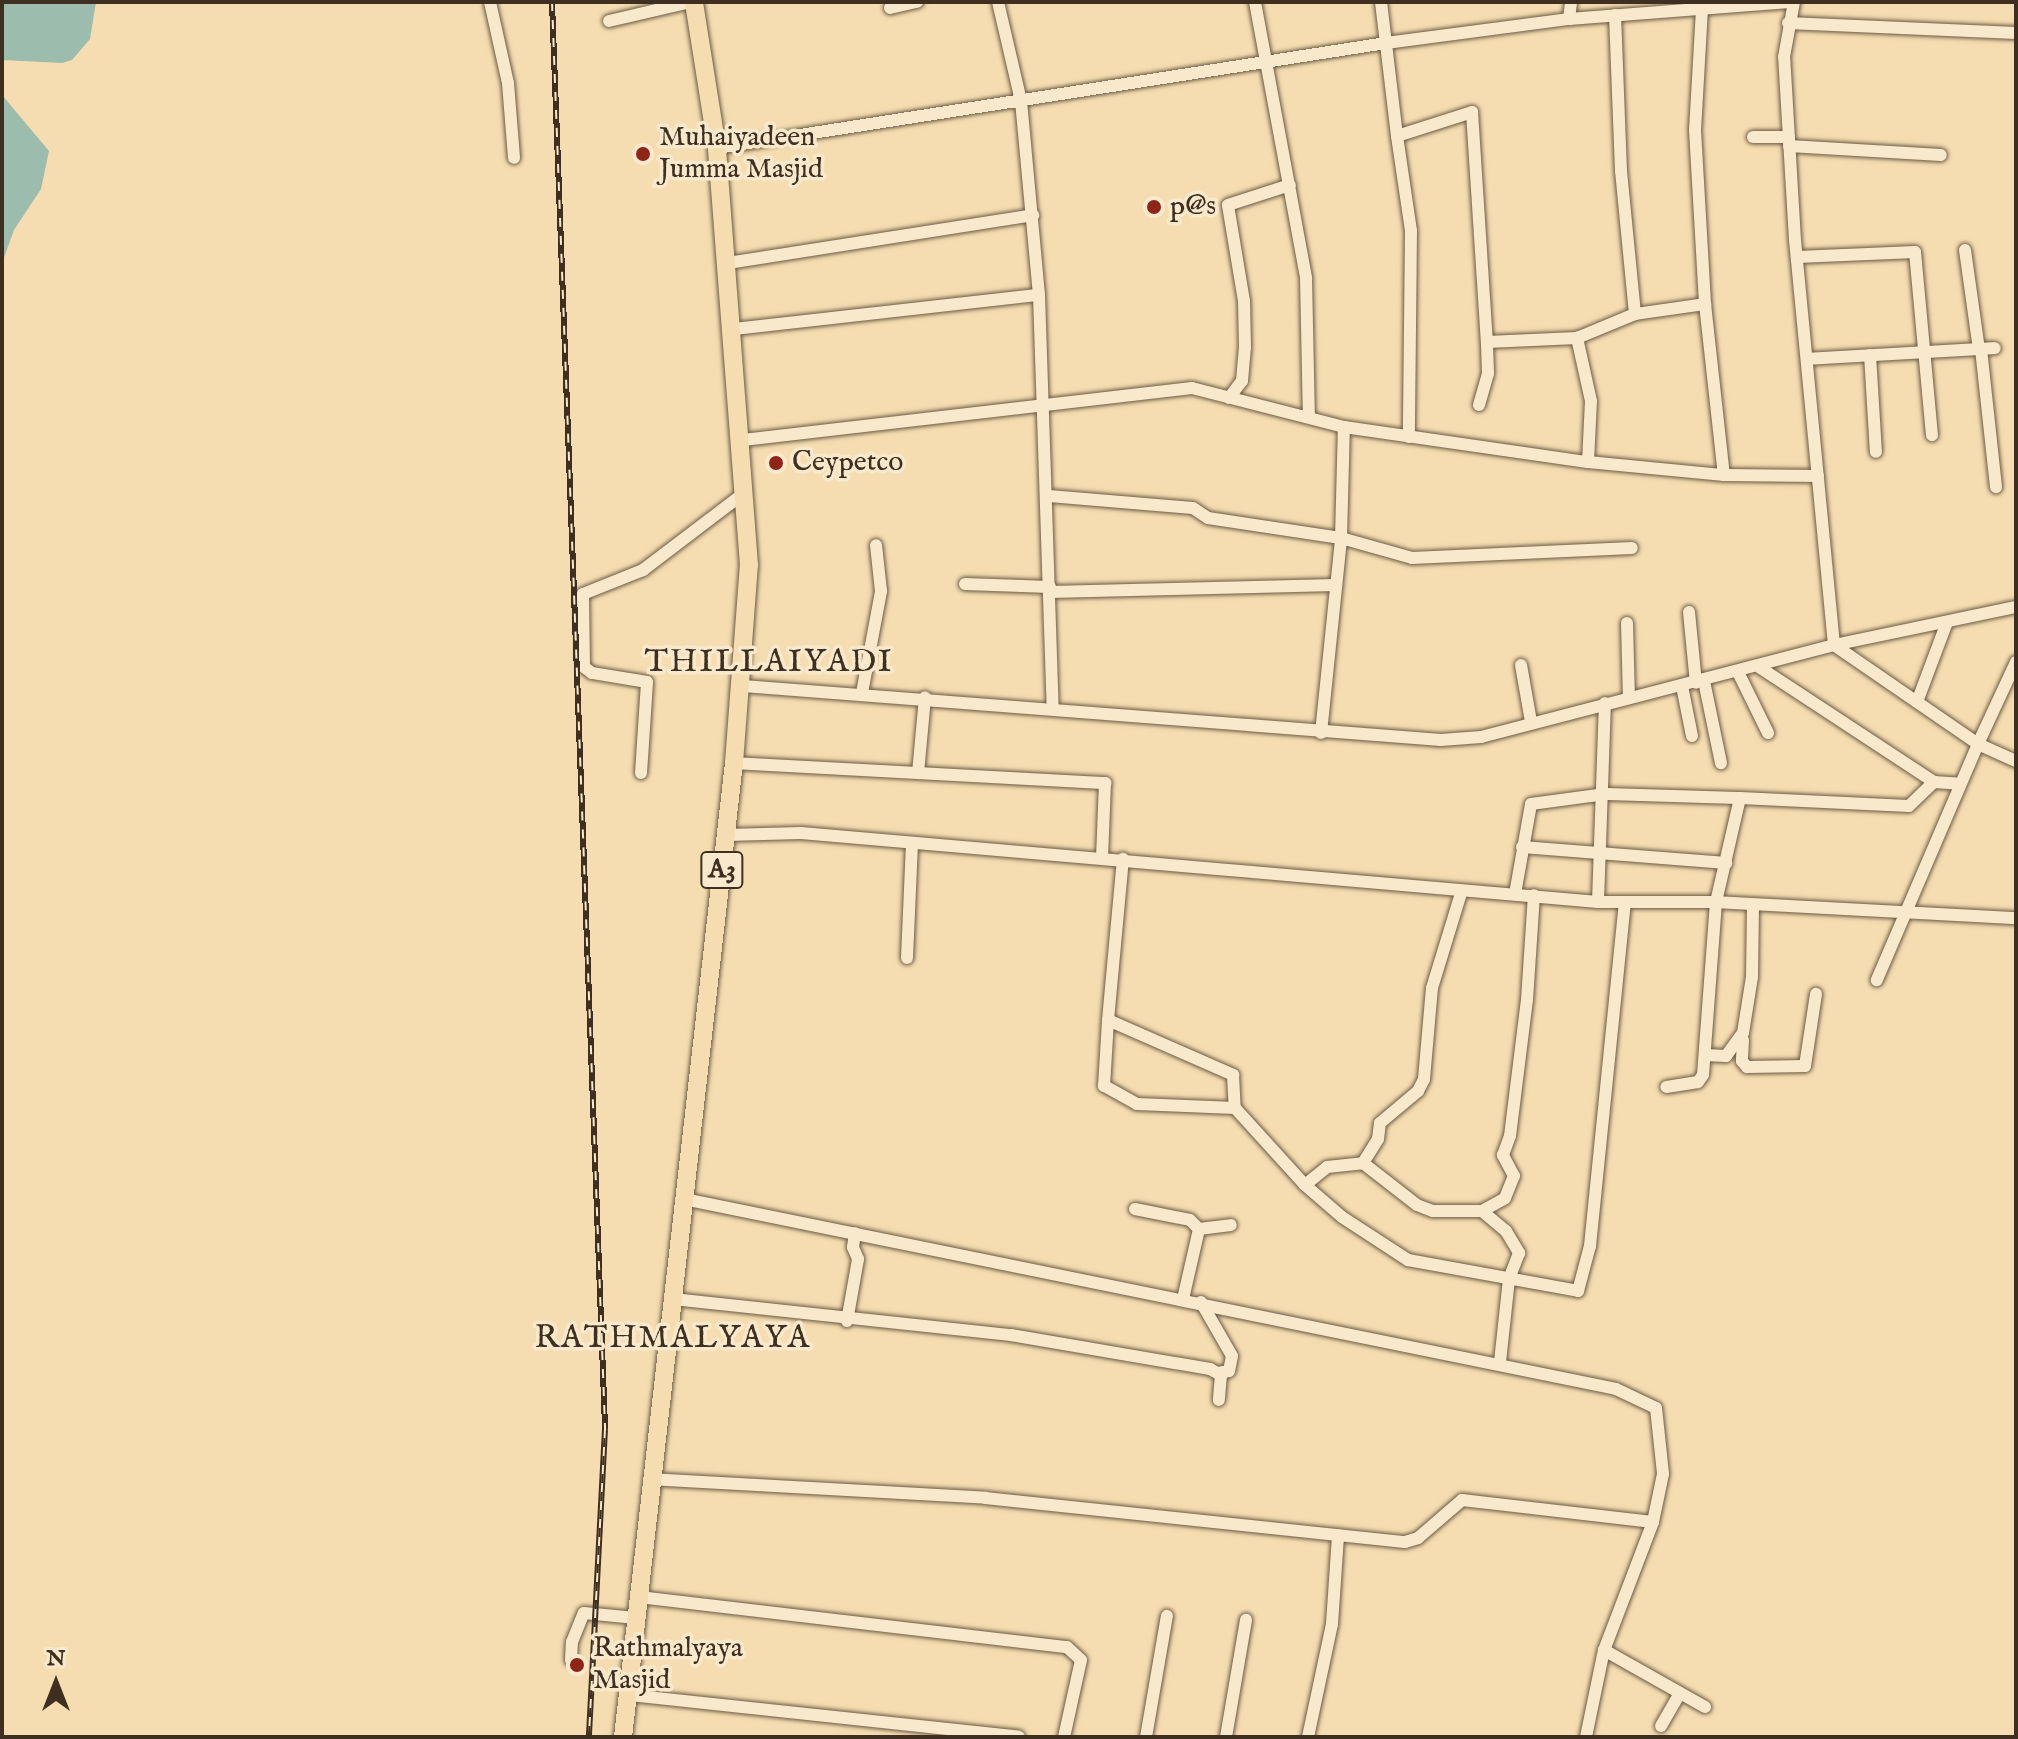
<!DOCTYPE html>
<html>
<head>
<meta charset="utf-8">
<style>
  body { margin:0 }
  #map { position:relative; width:2018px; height:1739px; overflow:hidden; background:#f5ddb1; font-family:"IM FELL English",serif }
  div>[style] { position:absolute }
  .water>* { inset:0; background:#9cbcad }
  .roads { filter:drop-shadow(0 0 2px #6c5a44) drop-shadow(0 0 2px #6c5a44) }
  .minor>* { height:12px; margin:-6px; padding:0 6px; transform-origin:6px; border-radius:6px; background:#f8e9cc }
  .highway>* { height:18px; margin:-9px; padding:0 9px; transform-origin:9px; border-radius:9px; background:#f5ddb1 }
  .rail>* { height:6px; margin-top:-3px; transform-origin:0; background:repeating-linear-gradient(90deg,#f8e9cc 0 9px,#3e2f20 0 18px); box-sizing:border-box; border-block:2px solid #3e2f20 }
  .dots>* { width:22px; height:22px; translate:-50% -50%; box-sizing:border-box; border:4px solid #f8e9cc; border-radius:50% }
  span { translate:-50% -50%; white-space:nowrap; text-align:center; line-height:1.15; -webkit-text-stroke:7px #f8e9cc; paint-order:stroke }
  .shield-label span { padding:2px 6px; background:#f8e9cc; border:2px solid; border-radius:6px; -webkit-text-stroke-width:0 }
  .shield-label { font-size:26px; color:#3e2f20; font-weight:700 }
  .poi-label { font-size:28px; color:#3e2f20 }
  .left { translate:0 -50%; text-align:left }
  .quarter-label { font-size:32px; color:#3e2f20; letter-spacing:2px }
  .frame { position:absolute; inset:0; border:4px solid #3e2f20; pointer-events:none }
  .north { position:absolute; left:16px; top:1643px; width:80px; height:80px; -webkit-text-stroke:6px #f8e9cc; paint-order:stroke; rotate:0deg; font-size:22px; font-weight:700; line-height:32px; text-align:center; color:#3e2f20 }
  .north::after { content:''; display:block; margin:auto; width:28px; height:36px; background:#3e2f20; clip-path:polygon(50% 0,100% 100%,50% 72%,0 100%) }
</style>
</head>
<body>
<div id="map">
  <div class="water">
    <div style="clip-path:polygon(2px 2px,96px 2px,90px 39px,72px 60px,62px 63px,2px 60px)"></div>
    <div style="clip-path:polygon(2px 95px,49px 151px,41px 189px,14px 230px,2px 263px)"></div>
  </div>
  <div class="roads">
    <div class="minor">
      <div style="left:490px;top:2px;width:83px;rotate:77.5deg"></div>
      <div style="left:508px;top:83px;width:75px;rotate:85.4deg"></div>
      <div style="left:998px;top:2px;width:102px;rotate:76.9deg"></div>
      <div style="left:1021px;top:101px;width:7px;rotate:172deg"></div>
      <div style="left:1255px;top:2px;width:281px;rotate:79.5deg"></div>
      <div style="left:1306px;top:278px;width:139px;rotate:88.8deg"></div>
      <div style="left:1381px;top:2px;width:135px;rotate:83.2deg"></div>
      <div style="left:1397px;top:136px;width:79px;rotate:-17.7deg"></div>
      <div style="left:1472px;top:112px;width:230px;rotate:86.3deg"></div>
      <div style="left:1487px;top:342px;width:90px;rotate:-2.5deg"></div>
      <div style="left:890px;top:8px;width:28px;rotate:-13deg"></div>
      <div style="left:1702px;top:9px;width:121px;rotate:93.3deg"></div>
      <div style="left:1695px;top:130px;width:174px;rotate:86.7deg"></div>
      <div style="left:1705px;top:304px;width:172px;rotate:83.7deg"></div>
      <div style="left:1615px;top:15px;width:156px;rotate:87.8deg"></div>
      <div style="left:1621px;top:171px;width:144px;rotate:84.4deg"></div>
      <div style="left:1635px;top:314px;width:71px;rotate:-8.1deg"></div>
      <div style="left:1569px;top:19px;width:17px;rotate:-83deg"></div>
      <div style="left:609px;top:21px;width:83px;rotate:-13.2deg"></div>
      <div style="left:1788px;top:23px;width:228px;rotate:2.5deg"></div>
      <div style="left:1021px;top:101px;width:195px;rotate:84.7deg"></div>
      <div style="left:1039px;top:295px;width:414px;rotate:88.1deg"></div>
      <div style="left:1397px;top:136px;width:96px;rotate:81.6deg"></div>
      <div style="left:1411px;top:231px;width:206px;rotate:90.6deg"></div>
      <div style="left:1753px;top:137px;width:36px"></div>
      <div style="left:1789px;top:146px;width:152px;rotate:3.4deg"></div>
      <div style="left:717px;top:148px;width:677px;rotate:-8.92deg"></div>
      <div style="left:1386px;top:43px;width:185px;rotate:-7.5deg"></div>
      <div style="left:1569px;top:19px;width:221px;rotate:-4.4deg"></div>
      <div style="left:1965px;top:250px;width:100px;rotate:82deg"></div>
      <div style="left:1797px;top:257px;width:118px;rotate:-2.4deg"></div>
      <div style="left:1915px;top:252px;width:184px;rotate:84.7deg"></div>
      <div style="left:728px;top:263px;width:309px;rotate:-8.9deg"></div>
      <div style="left:734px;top:329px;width:307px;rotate:-6.4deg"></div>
      <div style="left:1981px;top:349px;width:139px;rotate:83.8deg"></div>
      <div style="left:1870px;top:355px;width:97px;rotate:86.5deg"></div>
      <div style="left:1807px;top:359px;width:188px;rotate:-3.3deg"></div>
      <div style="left:1229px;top:398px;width:21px;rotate:-53deg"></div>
      <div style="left:1242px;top:381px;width:33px;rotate:-85deg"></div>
      <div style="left:1245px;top:348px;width:47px;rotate:-91.2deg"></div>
      <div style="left:1244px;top:301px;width:97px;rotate:-99.5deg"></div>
      <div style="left:1228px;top:205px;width:65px;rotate:-17.9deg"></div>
      <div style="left:1479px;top:405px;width:33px;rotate:-74deg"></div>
      <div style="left:1488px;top:373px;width:31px;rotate:-92deg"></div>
      <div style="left:743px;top:440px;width:452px;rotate:-6.6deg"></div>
      <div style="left:1192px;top:388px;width:157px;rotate:14.4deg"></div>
      <div style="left:1344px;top:427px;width:246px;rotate:8.2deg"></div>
      <div style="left:1588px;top:462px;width:137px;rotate:5.5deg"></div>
      <div style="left:1724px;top:475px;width:94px;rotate:0.6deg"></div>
      <div style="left:1588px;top:462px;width:61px;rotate:-87.2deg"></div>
      <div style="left:1591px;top:401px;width:65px;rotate:-102.5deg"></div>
      <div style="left:1577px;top:338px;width:63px;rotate:-22.5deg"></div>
      <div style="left:1049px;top:496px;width:144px;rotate:4.8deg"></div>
      <div style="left:1193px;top:508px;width:18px;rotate:34deg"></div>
      <div style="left:1208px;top:518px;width:134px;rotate:8.6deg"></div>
      <div style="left:1341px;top:538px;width:111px;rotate:-88.5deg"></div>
      <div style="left:965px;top:584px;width:85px;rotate:2deg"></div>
      <div style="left:1050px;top:592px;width:286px;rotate:-1.4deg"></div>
      <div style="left:1689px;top:612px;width:71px;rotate:84.4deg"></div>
      <div style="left:1627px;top:623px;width:75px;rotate:88.5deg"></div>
      <div style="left:1834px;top:645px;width:175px;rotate:34.5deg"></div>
      <div style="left:1978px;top:744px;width:257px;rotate:113.2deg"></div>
      <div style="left:1834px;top:645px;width:186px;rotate:-11.8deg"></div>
      <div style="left:2016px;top:662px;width:90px;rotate:114.9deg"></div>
      <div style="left:1978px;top:744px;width:42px;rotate:24.1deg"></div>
      <div style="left:1521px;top:665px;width:58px;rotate:80deg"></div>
      <div style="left:1759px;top:667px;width:209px;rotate:33.3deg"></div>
      <div style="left:1738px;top:672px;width:68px;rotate:63.8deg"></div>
      <div style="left:1704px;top:681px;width:84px;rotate:78.3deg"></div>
      <div style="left:743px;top:686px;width:700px;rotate:4.42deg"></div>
      <div style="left:1441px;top:740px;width:40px;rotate:-4.3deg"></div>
      <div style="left:1481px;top:737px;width:365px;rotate:-14.6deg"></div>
      <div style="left:1834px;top:645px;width:407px;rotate:-95.5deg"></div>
      <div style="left:1795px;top:240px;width:183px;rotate:-93.4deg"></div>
      <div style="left:1784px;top:57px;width:56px;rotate:-79.7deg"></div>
      <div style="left:1682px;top:686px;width:51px;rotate:78.7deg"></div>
      <div style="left:862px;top:693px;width:104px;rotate:-79.4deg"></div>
      <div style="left:881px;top:591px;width:46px;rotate:-96.2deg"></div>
      <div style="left:1917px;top:702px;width:85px;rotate:-69.4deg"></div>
      <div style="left:1321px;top:733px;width:196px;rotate:-84.1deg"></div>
      <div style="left:1341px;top:538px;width:74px;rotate:15.7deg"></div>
      <div style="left:1412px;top:558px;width:220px;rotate:-2.6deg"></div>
      <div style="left:734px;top:763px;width:372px;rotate:3.1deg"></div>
      <div style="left:1105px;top:783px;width:74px;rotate:92.3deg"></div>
      <div style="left:641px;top:773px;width:91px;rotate:-86.2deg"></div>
      <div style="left:647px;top:682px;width:56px;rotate:-170.7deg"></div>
      <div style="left:592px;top:673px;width:10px;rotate:-143deg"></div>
      <div style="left:584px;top:667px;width:73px;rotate:-90.8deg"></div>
      <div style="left:583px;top:594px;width:65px;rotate:-21.8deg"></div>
      <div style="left:643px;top:570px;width:127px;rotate:-37.3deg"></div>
      <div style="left:918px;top:773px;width:76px;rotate:-84.7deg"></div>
      <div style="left:1740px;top:798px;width:169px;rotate:2.7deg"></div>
      <div style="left:1909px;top:806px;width:35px;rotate:-44deg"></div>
      <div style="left:1934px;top:782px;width:26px;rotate:4deg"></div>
      <div style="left:726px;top:835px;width:75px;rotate:-1.5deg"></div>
      <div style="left:801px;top:833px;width:800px;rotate:4.95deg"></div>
      <div style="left:1598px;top:902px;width:118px"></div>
      <div style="left:1716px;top:902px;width:300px;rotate:3.1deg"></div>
      <div style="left:1522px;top:847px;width:205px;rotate:4.5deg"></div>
      <div style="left:1515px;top:894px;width:91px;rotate:-79.9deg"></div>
      <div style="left:1531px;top:804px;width:75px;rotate:-7.7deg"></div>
      <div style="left:1605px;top:794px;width:135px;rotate:1.7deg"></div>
      <div style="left:1740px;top:798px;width:107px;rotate:103deg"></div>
      <div style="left:1716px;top:902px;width:173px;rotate:94.3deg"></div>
      <div style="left:1703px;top:1075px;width:9px;rotate:126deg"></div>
      <div style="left:1698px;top:1082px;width:32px;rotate:171deg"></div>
      <div style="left:1598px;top:902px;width:199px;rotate:-88deg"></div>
      <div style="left:907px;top:958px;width:115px;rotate:-87.5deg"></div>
      <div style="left:1108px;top:1020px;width:137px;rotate:23.7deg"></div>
      <div style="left:1233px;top:1075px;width:33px;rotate:87deg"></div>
      <div style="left:1235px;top:1108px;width:98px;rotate:-177.7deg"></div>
      <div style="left:1137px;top:1104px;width:38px;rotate:-151deg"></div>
      <div style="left:1104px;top:1086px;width:66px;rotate:-86.5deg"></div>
      <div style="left:1108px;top:1020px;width:162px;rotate:-84.7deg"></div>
      <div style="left:1743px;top:1040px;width:21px;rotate:93deg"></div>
      <div style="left:1742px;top:1061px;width:8px;rotate:50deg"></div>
      <div style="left:1747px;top:1067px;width:58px;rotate:-1deg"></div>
      <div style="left:1805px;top:1066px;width:73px;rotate:-81.3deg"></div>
      <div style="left:1705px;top:1055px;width:21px;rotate:3deg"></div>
      <div style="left:1726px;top:1056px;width:29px;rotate:-54deg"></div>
      <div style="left:1743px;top:1033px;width:57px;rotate:-80.9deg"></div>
      <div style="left:1752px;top:977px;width:71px;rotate:-89.2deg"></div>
      <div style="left:1235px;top:1108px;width:104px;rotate:47.7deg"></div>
      <div style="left:1305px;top:1185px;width:49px;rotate:40.9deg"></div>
      <div style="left:1342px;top:1217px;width:79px;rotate:33.1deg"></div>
      <div style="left:1408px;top:1260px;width:173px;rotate:10.3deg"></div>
      <div style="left:1578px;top:1291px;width:47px;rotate:-75.1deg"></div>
      <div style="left:1590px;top:1246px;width:345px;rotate:-84.2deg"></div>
      <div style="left:1363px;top:1163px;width:28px;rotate:-58deg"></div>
      <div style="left:1378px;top:1139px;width:16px;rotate:-83deg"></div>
      <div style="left:1380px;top:1123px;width:50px;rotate:-40.1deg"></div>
      <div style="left:1418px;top:1091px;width:13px;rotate:-63deg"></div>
      <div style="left:1424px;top:1079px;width:91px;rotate:-85deg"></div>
      <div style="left:1432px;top:988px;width:102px;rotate:-73deg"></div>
      <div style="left:1305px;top:1185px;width:28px;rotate:-39deg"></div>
      <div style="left:1327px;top:1167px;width:36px;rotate:-6deg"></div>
      <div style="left:1363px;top:1163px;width:68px;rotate:37.9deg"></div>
      <div style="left:1417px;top:1205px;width:17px;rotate:21deg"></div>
      <div style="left:1433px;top:1211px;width:49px"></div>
      <div style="left:1482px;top:1211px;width:31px;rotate:40deg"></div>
      <div style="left:1506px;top:1231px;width:26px;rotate:59deg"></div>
      <div style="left:1519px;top:1253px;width:28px;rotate:111deg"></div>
      <div style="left:1509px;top:1279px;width:83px;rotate:96.2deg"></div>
      <div style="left:684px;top:1199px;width:951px;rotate:11.52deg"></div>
      <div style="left:1616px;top:1389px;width:44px;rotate:25.4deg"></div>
      <div style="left:1656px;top:1408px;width:66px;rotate:83.9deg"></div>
      <div style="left:1663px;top:1474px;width:49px;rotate:101.8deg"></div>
      <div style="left:1135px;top:1209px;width:56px;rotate:11.3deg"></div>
      <div style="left:1190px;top:1220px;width:13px;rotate:45deg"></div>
      <div style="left:1482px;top:1211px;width:26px;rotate:-29deg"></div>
      <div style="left:1505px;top:1198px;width:24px;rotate:-68deg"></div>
      <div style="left:1514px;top:1176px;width:24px;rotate:-118deg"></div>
      <div style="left:1503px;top:1155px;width:20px;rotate:-70deg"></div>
      <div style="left:1510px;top:1136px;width:137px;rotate:-82.9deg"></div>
      <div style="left:1527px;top:1000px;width:105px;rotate:-86.2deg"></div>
      <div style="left:1199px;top:1229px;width:32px;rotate:-7deg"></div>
      <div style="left:673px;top:1299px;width:340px;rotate:6.1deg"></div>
      <div style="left:1011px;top:1335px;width:202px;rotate:9.7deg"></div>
      <div style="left:1210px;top:1369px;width:13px;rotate:29deg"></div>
      <div style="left:1221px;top:1375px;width:25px;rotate:95deg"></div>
      <div style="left:1183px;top:1299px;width:72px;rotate:-77.1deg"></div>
      <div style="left:1201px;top:1302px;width:62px;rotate:60.1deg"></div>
      <div style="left:1232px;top:1356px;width:15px;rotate:101deg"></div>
      <div style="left:1229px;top:1371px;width:11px;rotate:170deg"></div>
      <div style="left:847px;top:1321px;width:63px;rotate:-79.9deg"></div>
      <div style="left:858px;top:1259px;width:13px;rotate:-113deg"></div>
      <div style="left:853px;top:1247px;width:14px;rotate:-82deg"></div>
      <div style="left:650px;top:1479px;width:336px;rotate:3.2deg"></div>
      <div style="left:985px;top:1498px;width:422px;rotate:6deg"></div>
      <div style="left:1405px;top:1542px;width:14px;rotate:-17deg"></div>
      <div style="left:1418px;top:1538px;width:58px;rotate:-40.8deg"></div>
      <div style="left:1462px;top:1500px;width:192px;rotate:6.6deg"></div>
      <div style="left:1653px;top:1522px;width:137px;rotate:110.9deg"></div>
      <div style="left:1604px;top:1650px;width:89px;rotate:101.7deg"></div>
      <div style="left:639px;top:1597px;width:431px;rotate:6.7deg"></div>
      <div style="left:1067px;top:1647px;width:19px;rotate:43deg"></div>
      <div style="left:1081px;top:1660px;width:79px;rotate:102.4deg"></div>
      <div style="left:1604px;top:1650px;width:116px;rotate:29.4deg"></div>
      <div style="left:571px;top:1660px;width:18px;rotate:-87deg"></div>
      <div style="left:572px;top:1642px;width:31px;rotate:-68deg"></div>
      <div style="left:584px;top:1613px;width:52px;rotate:5.5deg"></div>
      <div style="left:629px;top:1695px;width:392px;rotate:6.1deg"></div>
      <div style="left:1661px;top:1726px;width:38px;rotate:-60deg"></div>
      <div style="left:1146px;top:1737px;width:123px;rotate:-80.2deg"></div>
      <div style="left:1226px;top:1737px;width:119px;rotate:-80.3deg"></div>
      <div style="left:1308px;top:1737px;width:116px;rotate:-78deg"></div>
      <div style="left:1332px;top:1624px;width:89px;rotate:-86.1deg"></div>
    </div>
    <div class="highway">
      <div style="left:623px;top:1737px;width:980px;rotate:-83.5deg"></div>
      <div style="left:734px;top:763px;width:199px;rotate:-85.7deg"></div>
      <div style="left:749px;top:565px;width:418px;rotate:-94.4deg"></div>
      <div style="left:717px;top:148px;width:148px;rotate:-99deg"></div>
    </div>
  </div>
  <div class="rail">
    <div style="left:552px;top:2px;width:1428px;rotate:87.87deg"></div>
    <div style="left:605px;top:1429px;width:308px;rotate:93deg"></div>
  </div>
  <div class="dots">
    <div style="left:643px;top:154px;background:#8f2418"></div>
    <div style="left:1154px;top:207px;background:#8f2418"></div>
    <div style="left:776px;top:463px;background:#8f2418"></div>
    <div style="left:577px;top:1665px;background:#8f2418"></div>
  </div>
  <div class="shield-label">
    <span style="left:722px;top:870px">A3</span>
  </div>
  <div class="poi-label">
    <span class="left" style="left:659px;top:154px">Muhaiyadeen<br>Jumma Masjid</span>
    <span class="left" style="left:1170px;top:207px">p@s</span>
    <span class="left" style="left:792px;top:463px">Ceypetco</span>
    <span class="left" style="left:593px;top:1665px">Rathmalyaya<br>Masjid</span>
  </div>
  <div class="quarter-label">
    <span style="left:769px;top:663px">THILLAIYADI</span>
    <span style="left:673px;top:1339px">RATHMALYAYA</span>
  </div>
  <div class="frame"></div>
  <div class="north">N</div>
</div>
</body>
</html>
